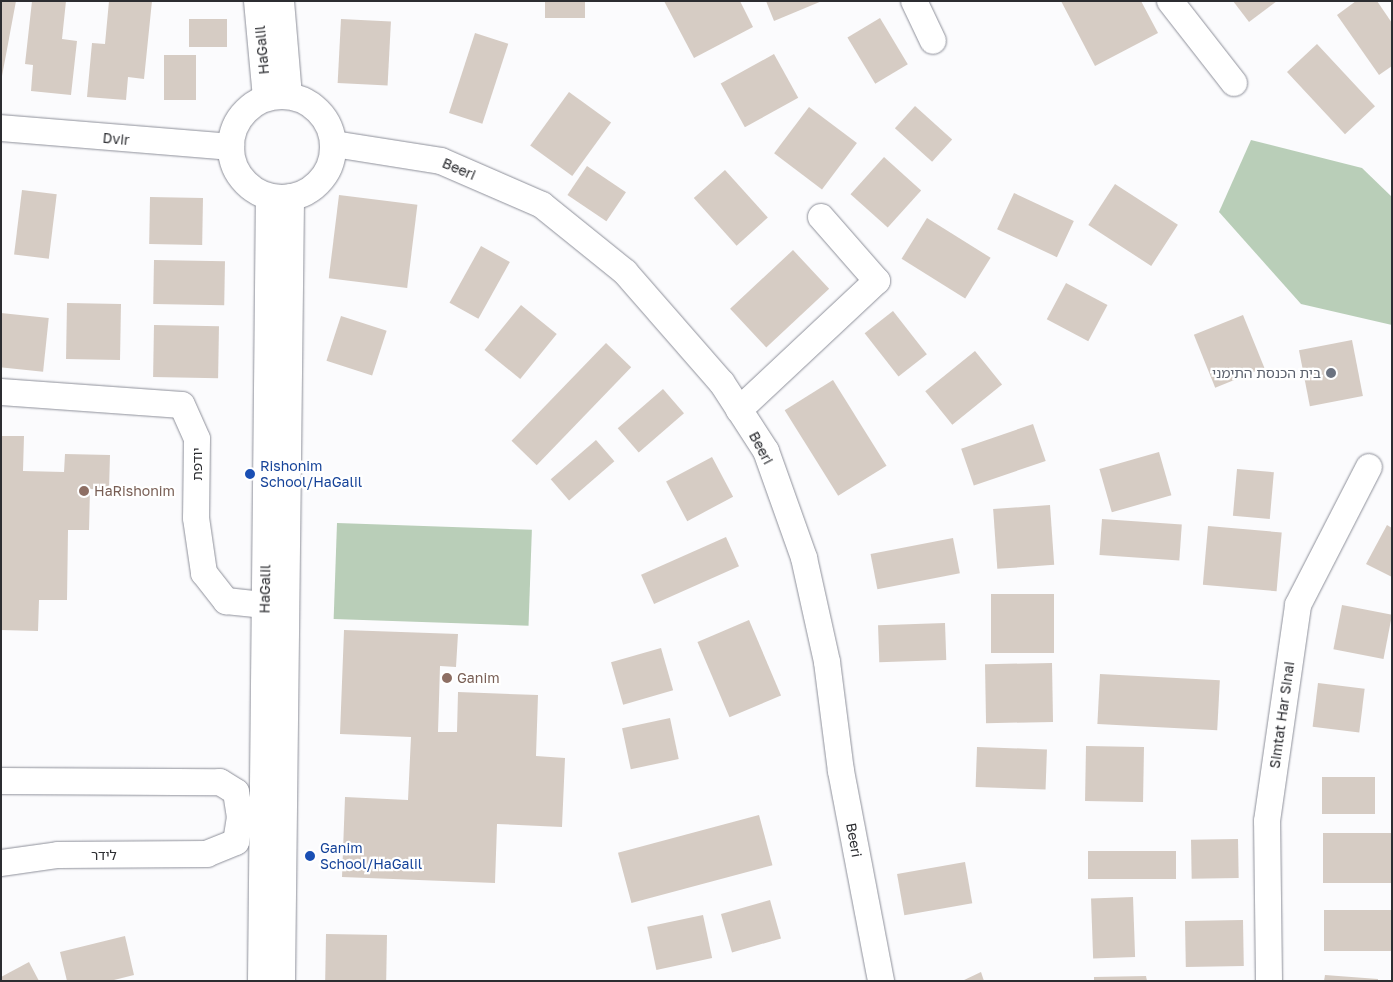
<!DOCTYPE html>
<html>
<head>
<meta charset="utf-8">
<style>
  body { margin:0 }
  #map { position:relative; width:1393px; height:982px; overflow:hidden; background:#fbfbfd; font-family:"Golos Text","Noto Sans Hebrew",sans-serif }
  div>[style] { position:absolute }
  .green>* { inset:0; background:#b9ceb8; transform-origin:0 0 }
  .building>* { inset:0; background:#d6ccc4; transform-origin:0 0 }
  .roads { filter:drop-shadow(0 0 1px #8e909a) drop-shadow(0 0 1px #8e909a) }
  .minor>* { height:26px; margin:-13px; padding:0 13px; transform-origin:13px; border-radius:13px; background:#fff }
  .minor>.ring { margin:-13px; padding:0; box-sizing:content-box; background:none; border:26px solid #fff; border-radius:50% }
  .dots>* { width:14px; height:14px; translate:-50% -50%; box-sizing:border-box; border:2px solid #fff; border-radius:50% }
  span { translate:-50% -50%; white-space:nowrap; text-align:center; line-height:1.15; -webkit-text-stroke:4.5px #fff; paint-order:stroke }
  .street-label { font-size:14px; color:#2c2d31 }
  .worship-label { font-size:14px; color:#5b616d }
  .right { translate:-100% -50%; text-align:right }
  .transit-label { font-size:14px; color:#164399 }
  .left { translate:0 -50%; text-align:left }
  .education-label { font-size:14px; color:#785e54 }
  .frame { position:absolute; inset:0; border:2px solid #2c2d31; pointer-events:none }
</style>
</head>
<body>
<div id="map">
  <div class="green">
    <div style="clip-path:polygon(1251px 140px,1362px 168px,1392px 197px,1392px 325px,1301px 304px,1219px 212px)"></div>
    <div style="left:337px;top:523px;width:195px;height:96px;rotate:2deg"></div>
  </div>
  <div class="building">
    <div style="clip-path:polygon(1px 1px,16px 1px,2px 76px,1px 76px)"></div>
    <div style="clip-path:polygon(32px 1px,66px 1px,62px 39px,77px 41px,71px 95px,31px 91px,33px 65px,25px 64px)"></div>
    <div style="clip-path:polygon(109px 1px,152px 1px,144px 79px,128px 77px,126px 100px,87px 97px,92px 43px,105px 44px)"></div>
    <div style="left:545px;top:1px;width:40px;height:17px"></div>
    <div style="clip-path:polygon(664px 1px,740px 1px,753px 27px,694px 58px)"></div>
    <div style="clip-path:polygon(766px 1px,822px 1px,774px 21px)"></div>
    <div style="clip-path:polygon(1061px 1px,1141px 1px,1158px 33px,1095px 66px)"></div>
    <div style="clip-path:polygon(1233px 1px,1277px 1px,1249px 22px)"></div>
    <div style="clip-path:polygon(1356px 1px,1377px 1px,1392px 23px,1392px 66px,1379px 75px,1337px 15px)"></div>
    <div style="left:880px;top:18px;width:54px;height:38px;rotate:59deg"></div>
    <div style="left:189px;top:19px;width:38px;height:28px"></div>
    <div style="left:341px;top:19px;width:50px;height:64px;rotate:3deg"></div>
    <div style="left:475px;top:33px;width:35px;height:84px;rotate:18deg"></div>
    <div style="left:1317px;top:44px;width:85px;height:41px;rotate:47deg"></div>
    <div style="left:774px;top:54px;width:50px;height:61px;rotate:61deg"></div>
    <div style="left:164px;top:55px;width:32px;height:45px"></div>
    <div style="left:569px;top:92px;width:52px;height:66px;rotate:36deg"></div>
    <div style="left:915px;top:106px;width:50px;height:30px;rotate:42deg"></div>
    <div style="left:809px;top:107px;width:60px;height:58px;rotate:37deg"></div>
    <div style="left:884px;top:157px;width:50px;height:50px;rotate:42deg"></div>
    <div style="left:587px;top:166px;width:47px;height:35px;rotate:34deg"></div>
    <div style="left:725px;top:170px;width:64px;height:42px;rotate:48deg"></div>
    <div style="left:1115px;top:184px;width:75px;height:49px;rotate:33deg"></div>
    <div style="left:22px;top:190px;width:35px;height:65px;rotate:7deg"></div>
    <div style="left:1014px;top:193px;width:66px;height:40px;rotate:25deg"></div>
    <div style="left:339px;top:195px;width:79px;height:84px;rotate:7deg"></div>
    <div style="left:150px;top:197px;width:53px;height:47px;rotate:1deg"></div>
    <div style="left:927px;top:218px;width:75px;height:48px;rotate:32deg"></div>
    <div style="left:481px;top:246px;width:33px;height:65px;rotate:29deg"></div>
    <div style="left:793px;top:250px;width:53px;height:86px;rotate:47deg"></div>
    <div style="left:154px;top:260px;width:71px;height:44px;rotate:1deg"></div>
    <div style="left:1066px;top:283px;width:47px;height:41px;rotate:28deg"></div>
    <div style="left:67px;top:303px;width:54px;height:56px;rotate:1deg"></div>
    <div style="left:521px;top:305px;width:46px;height:58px;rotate:39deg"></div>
    <div style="left:893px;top:311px;width:55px;height:36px;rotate:52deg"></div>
    <div style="left:1px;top:313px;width:48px;height:54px;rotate:6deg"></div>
    <div style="left:1243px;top:315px;width:57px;height:53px;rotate:68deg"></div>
    <div style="left:341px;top:316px;width:48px;height:47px;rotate:18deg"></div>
    <div style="left:154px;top:325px;width:65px;height:52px;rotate:1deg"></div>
    <div style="left:1352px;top:340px;width:57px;height:54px;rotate:79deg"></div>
    <div style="left:606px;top:343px;width:35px;height:136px;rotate:44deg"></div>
    <div style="left:975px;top:351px;width:43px;height:64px;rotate:51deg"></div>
    <div style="left:833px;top:380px;width:101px;height:57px;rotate:58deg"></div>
    <div style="left:663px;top:389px;width:32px;height:60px;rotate:49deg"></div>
    <div style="left:1033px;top:424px;width:39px;height:76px;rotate:71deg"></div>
    <div style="clip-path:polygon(1px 436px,24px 436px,23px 471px,64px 472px,65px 454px,110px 455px,109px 490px,90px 489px,89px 530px,68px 530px,67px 600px,39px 600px,38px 631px,1px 630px)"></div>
    <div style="left:596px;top:440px;width:28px;height:60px;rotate:49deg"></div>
    <div style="left:1159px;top:452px;width:45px;height:62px;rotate:74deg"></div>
    <div style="left:712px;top:457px;width:45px;height:52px;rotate:62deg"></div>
    <div style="left:1237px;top:469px;width:37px;height:47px;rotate:5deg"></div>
    <div style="left:1050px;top:505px;width:60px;height:57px;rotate:86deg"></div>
    <div style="left:1102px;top:519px;width:80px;height:36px;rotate:4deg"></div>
    <div style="clip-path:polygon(1387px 525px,1392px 528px,1392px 577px,1366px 564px)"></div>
    <div style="left:1208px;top:526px;width:74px;height:59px;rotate:5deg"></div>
    <div style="left:726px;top:537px;width:32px;height:93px;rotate:66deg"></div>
    <div style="left:953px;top:538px;width:36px;height:84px;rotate:79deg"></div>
    <div style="left:991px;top:594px;width:63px;height:59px"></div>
    <div style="left:1342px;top:605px;width:51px;height:45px;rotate:11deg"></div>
    <div style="left:749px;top:620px;width:82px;height:56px;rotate:67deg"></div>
    <div style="left:945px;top:623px;width:37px;height:67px;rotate:88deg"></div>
    <div style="clip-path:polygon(344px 630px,458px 634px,456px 667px,440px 666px,438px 732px,457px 732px,458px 692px,538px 695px,536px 756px,565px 758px,562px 827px,497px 824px,495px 883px,342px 877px,345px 797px,408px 800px,411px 737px,340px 734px)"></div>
    <div style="left:661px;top:648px;width:44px;height:52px;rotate:74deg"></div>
    <div style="left:1052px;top:663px;width:59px;height:67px;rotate:89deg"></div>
    <div style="left:1100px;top:674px;width:120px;height:50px;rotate:3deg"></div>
    <div style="left:1318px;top:683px;width:47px;height:44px;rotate:7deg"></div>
    <div style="left:670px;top:718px;width:42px;height:49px;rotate:78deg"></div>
    <div style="left:1086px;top:746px;width:58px;height:55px;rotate:1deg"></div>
    <div style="left:977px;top:747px;width:70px;height:40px;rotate:2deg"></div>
    <div style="left:1322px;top:777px;width:53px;height:37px"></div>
    <div style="left:759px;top:815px;width:52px;height:146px;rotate:75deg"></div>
    <div style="left:1323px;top:833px;width:69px;height:50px"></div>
    <div style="left:1238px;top:839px;width:39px;height:47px;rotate:89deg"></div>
    <div style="left:1176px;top:851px;width:28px;height:88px;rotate:90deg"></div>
    <div style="left:965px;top:862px;width:42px;height:69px;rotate:80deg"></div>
    <div style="left:1133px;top:897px;width:60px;height:42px;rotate:88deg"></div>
    <div style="left:770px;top:900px;width:40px;height:51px;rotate:74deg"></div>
    <div style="left:1324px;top:910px;width:68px;height:41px"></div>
    <div style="left:703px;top:915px;width:44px;height:57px;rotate:78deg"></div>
    <div style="left:1243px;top:920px;width:46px;height:58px;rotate:89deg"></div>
    <div style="left:326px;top:934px;width:61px;height:47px;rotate:1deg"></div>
    <div style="clip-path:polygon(125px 936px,134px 975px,110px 981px,67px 981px,60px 952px)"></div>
    <div style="clip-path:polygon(29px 962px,39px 981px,1px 981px,1px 977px)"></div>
    <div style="clip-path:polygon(981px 972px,984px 981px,962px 981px)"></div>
    <div style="clip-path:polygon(1325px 975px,1378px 979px,1378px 981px,1324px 981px)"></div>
    <div style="clip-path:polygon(1146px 976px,1147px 981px,1094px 981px,1094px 977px)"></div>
  </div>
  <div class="roads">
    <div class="minor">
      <div style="left:257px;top:1px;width:97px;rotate:84.7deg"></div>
      <div style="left:281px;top:1px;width:95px;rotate:85.2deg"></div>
      <div style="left:914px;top:1px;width:44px;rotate:64.6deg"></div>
      <div style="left:1170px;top:1px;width:104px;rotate:52deg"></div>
      <div class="ring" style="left:231px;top:96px;width:76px;height:76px"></div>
      <div style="left:1px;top:128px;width:231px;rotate:4.7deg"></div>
      <div style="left:334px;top:144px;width:108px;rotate:9deg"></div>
      <div style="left:441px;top:161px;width:110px;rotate:23.5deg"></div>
      <div style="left:542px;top:205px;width:107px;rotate:38.9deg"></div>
      <div style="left:625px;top:272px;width:147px;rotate:48.9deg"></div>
      <div style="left:722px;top:383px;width:81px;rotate:57.1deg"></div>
      <div style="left:766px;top:451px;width:114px;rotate:70.4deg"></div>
      <div style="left:804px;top:558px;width:107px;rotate:77.5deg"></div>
      <div style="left:827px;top:662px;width:110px;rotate:82.7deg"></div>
      <div style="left:841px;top:771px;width:214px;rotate:79.2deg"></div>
      <div style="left:1px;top:392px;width:181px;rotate:4.1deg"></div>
      <div style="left:182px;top:405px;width:37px;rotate:66deg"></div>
      <div style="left:197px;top:439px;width:79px;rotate:90.7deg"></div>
      <div style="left:196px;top:518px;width:56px;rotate:81.7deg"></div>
      <div style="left:204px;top:573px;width:36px;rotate:52deg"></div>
      <div style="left:226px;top:601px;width:39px;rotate:6deg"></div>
      <div style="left:739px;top:410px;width:189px;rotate:-43.1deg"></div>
      <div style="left:877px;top:281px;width:85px;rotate:-131.2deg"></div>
      <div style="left:1px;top:781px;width:219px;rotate:0.3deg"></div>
      <div style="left:220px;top:782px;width:19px;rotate:32deg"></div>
      <div style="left:236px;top:792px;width:25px;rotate:81deg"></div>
      <div style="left:240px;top:817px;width:25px;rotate:99deg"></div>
      <div style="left:236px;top:842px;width:31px;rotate:158deg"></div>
      <div style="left:207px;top:854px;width:149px;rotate:179.6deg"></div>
      <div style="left:58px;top:855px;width:58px;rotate:172deg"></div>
      <div style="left:261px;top:981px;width:784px;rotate:-89.42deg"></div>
      <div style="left:282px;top:981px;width:784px;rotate:-89.34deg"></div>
      <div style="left:1269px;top:981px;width:160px;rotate:-90.7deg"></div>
      <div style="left:1267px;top:821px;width:218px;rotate:-81.8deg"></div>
      <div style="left:1298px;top:605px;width:155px;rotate:-62.8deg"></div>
    </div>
  </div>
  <div class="dots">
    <div style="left:1331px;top:373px;background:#6b7280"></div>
    <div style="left:250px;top:474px;background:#1a4fb4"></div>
    <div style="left:84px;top:491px;background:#8d6e63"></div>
    <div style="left:447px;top:678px;background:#8d6e63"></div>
    <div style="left:310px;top:856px;background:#1a4fb4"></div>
  </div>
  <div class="street-label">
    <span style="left:262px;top:50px;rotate:-95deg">HaGalil</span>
    <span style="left:116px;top:139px;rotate:5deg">Dvir</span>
    <span style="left:459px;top:169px;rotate:23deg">Beeri</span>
    <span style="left:761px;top:448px;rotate:62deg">Beeri</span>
    <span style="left:197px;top:464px;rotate:-90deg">יודפת</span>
    <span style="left:265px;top:589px;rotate:-89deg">HaGalil</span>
    <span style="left:1282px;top:715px;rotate:-82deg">Simtat Har Sinai</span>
    <span style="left:854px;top:840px;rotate:80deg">Beeri</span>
    <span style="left:104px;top:855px">לידר</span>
  </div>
  <div class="worship-label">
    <span class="right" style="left:1321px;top:373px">בית הכנסת התימני</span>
  </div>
  <div class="transit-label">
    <span class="left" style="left:260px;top:474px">Rishonim<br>School/HaGalil</span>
    <span class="left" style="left:320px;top:856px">Ganim<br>School/HaGalil</span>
  </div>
  <div class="education-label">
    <span class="left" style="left:94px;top:491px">HaRishonim</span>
    <span class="left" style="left:457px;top:678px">Ganim</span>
  </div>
  <div class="frame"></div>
</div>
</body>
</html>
